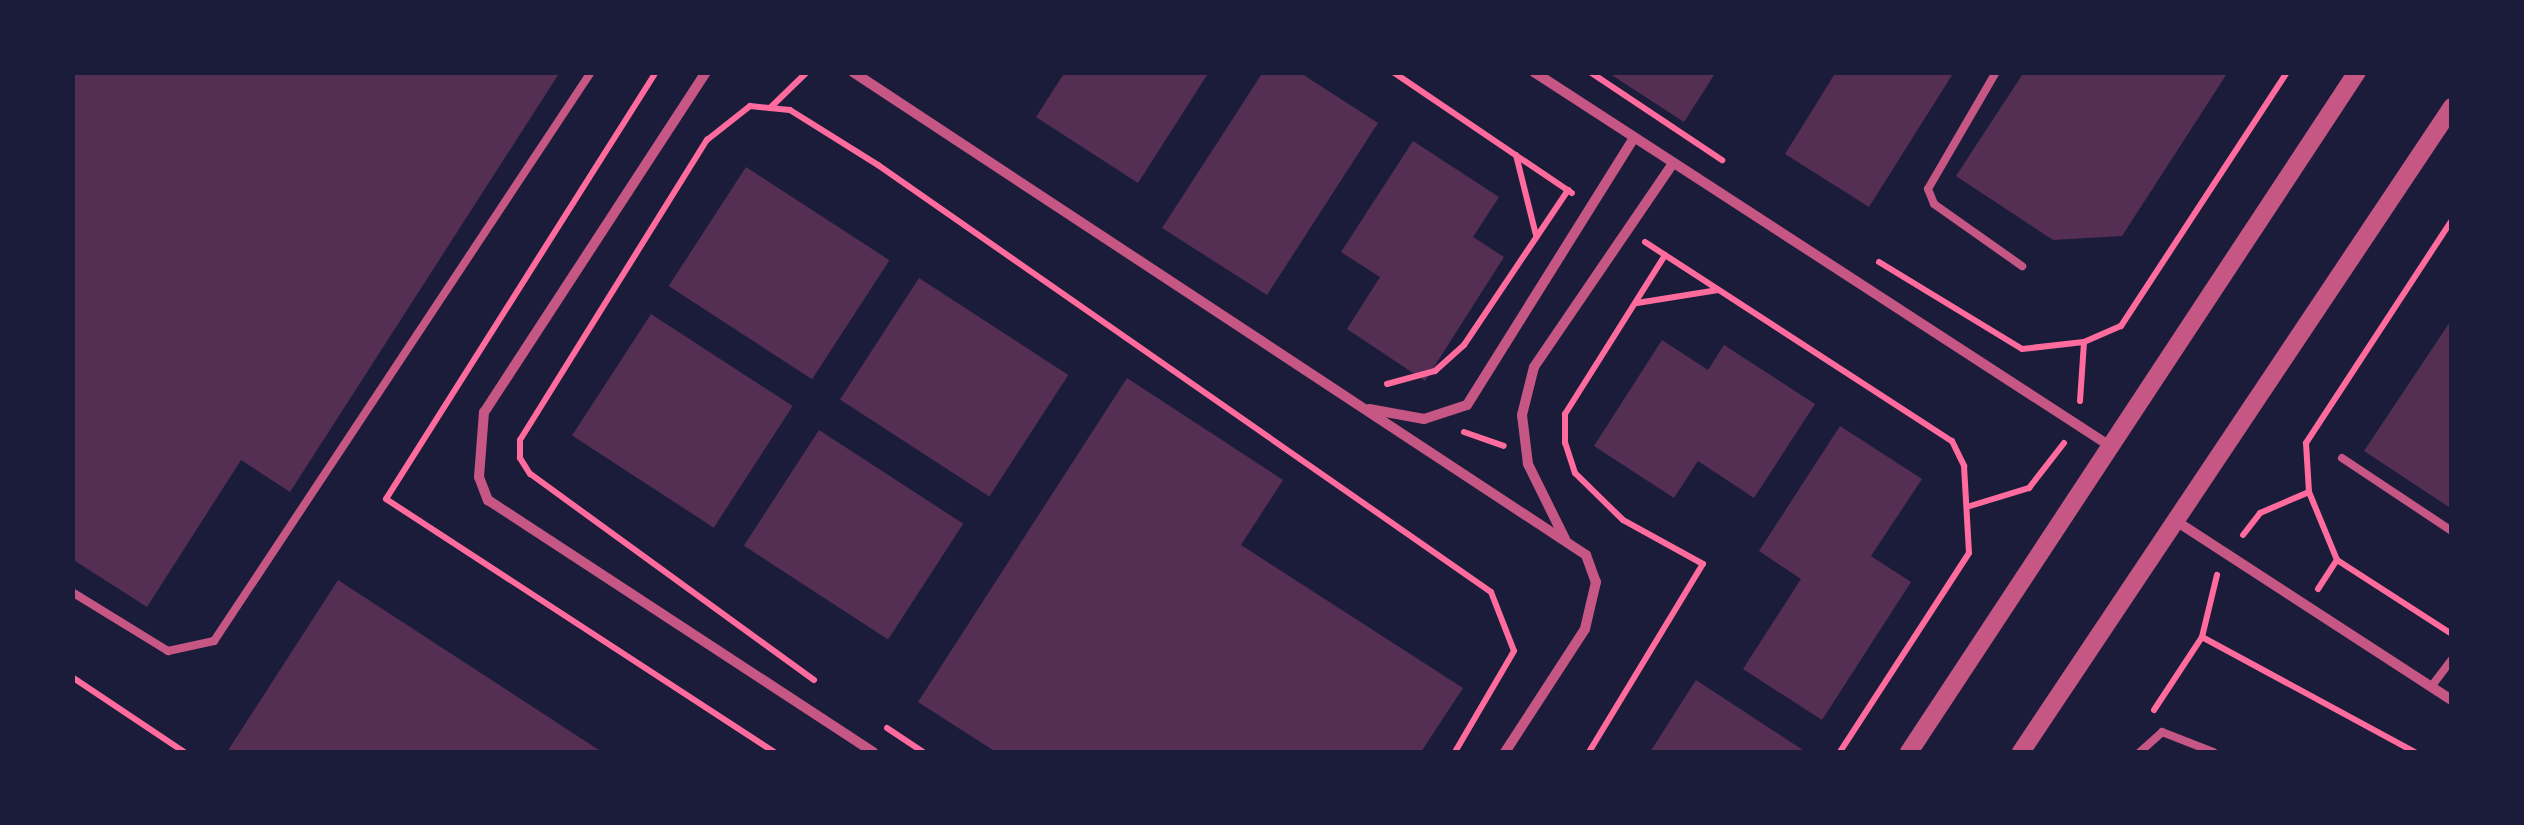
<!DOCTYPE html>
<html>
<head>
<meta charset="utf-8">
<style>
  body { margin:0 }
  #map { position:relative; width:2524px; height:825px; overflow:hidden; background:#1b1b3a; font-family:Literata,serif }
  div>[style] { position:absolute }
  .building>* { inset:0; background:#542f53; transform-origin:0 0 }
  .path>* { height:6px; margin:-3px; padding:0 3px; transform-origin:3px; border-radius:3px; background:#ff6b9d }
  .service>* { height:8px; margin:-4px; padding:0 4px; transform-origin:4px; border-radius:4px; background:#c65784 }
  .minor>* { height:10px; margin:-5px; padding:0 5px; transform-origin:5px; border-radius:5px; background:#c65784 }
  .tertiary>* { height:18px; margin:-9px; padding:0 9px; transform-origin:9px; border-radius:9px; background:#c65784 }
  span { translate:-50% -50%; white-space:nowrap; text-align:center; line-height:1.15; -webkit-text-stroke:8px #1b1b3a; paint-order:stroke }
  .frame { position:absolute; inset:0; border:75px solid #1b1b3a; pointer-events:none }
</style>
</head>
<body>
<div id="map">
  <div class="building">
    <div style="clip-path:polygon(72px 72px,560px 72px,290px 492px,241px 460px,147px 607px,72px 559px)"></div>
    <div style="clip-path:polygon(1065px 72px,1209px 72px,1138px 183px,1036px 117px)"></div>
    <div style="clip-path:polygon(1263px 72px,1299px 72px,1378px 123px,1267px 295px,1162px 228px)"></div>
    <div style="clip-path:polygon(1607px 72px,1716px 72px,1684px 122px)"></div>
    <div style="clip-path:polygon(1836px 72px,1954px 72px,1869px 207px,1785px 154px)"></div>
    <div style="clip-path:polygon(2024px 72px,2228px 72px,2122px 236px,2053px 240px,1956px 176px)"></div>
    <div style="clip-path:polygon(1413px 141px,1499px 197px,1473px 237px,1504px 257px,1425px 381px,1347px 329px,1380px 277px,1341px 252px)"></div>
    <div style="left:746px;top:167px;width:171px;height:142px;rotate:33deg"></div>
    <div style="left:919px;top:278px;width:178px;height:145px;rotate:33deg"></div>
    <div style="left:651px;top:314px;width:169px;height:145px;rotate:33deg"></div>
    <div style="clip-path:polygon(2452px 319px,2452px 509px,2364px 451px)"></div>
    <div style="clip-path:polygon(1662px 340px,1708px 370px,1724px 345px,1815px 404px,1754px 498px,1698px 461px,1674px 498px,1594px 446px)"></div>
    <div style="clip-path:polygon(1127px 378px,1283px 480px,1241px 545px,1463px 688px,1421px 752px,996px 752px,918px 702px)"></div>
    <div style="clip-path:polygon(1840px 426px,1922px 479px,1871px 556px,1911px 582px,1822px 720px,1743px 669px,1801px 579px,1759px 551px)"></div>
    <div style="left:819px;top:430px;width:172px;height:138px;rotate:33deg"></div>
    <div style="clip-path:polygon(338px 580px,602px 752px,227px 752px)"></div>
    <div style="clip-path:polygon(1696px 680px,1803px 750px,1801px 752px,1650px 752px)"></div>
  </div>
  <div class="path">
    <div style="left:656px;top:72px;width:505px;rotate:122.31deg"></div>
    <div style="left:386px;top:499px;width:463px;rotate:33.1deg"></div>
    <div style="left:1393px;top:72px;width:216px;rotate:34.1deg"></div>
    <div style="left:1590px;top:72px;width:159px;rotate:33.7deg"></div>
    <div style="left:770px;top:108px;width:52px;rotate:-44.2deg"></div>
    <div style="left:1516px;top:155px;width:82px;rotate:76deg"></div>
    <div style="left:1645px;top:242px;width:366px;rotate:33deg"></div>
    <div style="left:1952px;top:441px;width:28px;rotate:64deg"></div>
    <div style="left:1964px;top:466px;width:87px;rotate:86.7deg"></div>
    <div style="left:1969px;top:553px;width:237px;rotate:123deg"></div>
    <div style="left:1879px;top:262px;width:167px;rotate:31.3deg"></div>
    <div style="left:2022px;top:349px;width:62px;rotate:-6.4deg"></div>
    <div style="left:2084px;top:342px;width:40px;rotate:-23.4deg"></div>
    <div style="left:2121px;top:326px;width:303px;rotate:-56.8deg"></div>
    <div style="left:1637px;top:303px;width:82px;rotate:-9.1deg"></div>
    <div style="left:1387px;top:384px;width:50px;rotate:-15.2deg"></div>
    <div style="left:1435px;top:371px;width:39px;rotate:-42deg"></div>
    <div style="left:1464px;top:345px;width:187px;rotate:-56.1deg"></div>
    <div style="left:2080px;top:401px;width:59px;rotate:-86.1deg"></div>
    <div style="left:1464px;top:432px;width:42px;rotate:19.3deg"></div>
    <div style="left:2309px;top:492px;width:74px;rotate:67.6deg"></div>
    <div style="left:2337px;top:560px;width:137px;rotate:32.8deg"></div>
    <div style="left:1970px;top:506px;width:62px;rotate:-17deg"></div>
    <div style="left:2029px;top:488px;width:57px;rotate:-52.1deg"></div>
    <div style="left:2243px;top:535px;width:28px;rotate:-52deg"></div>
    <div style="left:2260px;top:513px;width:53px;rotate:-23.2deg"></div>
    <div style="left:2309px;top:492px;width:49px;rotate:-93.5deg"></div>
    <div style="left:2306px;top:443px;width:267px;rotate:-56.8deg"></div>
    <div style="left:2318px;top:589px;width:35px;rotate:-57deg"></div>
    <div style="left:2202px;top:637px;width:242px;rotate:28.4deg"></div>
    <div style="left:72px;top:677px;width:135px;rotate:33.8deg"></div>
    <div style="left:814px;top:680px;width:351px;rotate:-144deg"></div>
    <div style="left:530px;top:474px;width:19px;rotate:-122deg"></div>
    <div style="left:520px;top:458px;width:18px;rotate:-90deg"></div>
    <div style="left:520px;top:440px;width:354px;rotate:-58.1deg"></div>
    <div style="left:707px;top:140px;width:55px;rotate:-38.3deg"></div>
    <div style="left:750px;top:106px;width:40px;rotate:5.7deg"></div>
    <div style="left:790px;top:110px;width:104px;rotate:32deg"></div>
    <div style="left:878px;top:165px;width:747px;rotate:34.86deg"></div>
    <div style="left:1491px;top:592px;width:63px;rotate:68.7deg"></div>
    <div style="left:1514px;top:651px;width:117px;rotate:120.3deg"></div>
    <div style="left:2154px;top:710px;width:87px;rotate:-56.7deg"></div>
    <div style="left:2202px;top:637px;width:64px;rotate:-76.4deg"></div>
    <div style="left:887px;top:728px;width:43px;rotate:33.7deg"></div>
    <div style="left:1589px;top:752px;width:220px;rotate:-58.8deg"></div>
    <div style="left:1703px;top:564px;width:91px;rotate:-151.2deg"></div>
    <div style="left:1623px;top:520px;width:67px;rotate:-135.6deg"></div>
    <div style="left:1575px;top:473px;width:32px;rotate:-108deg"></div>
    <div style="left:1565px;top:443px;width:29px;rotate:-90deg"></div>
    <div style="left:1565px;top:414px;width:188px;rotate:-57.8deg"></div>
  </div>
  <div class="service">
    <div style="left:1996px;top:72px;width:135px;rotate:120.2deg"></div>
    <div style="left:1928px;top:189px;width:16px;rotate:68deg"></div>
    <div style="left:1934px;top:204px;width:108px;rotate:35.2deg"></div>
    <div style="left:2342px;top:458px;width:132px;rotate:33.6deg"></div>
    <div style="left:72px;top:592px;width:113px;rotate:31.6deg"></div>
    <div style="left:168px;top:651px;width:47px;rotate:-12.3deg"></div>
    <div style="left:214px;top:641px;width:683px;rotate:-56.47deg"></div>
    <div style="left:2431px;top:687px;width:35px;rotate:-53deg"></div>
    <div style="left:2140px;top:752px;width:30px;rotate:-42deg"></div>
    <div style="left:2162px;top:732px;width:55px;rotate:21.4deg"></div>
  </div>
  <div class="minor">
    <div style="left:706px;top:72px;width:406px;rotate:123.1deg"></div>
    <div style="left:484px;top:412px;width:65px;rotate:94.4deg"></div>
    <div style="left:479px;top:477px;width:25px;rotate:69deg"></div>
    <div style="left:488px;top:500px;width:460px;rotate:33.2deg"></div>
    <div style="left:853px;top:72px;width:878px;rotate:33.38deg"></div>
    <div style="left:1586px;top:555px;width:29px;rotate:70deg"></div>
    <div style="left:1596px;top:582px;width:48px;rotate:103.2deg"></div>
    <div style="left:1585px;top:629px;width:147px;rotate:123deg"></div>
    <div style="left:1534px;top:72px;width:687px;rotate:33deg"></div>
    <div style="left:1369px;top:409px;width:56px;rotate:10.3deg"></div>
    <div style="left:1424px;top:419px;width:45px;rotate:-18deg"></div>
    <div style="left:1467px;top:405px;width:315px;rotate:-58deg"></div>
    <div style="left:2176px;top:521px;width:329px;rotate:33deg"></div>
    <div style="left:1565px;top:539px;width:84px;rotate:-116.3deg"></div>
    <div style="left:1528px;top:464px;width:49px;rotate:-97deg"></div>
    <div style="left:1522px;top:415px;width:49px;rotate:-76deg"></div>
    <div style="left:1534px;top:367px;width:247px;rotate:-55.7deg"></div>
  </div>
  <div class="tertiary">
    <div style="left:1909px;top:752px;width:814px;rotate:-56.62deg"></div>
    <div style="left:2021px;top:752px;width:776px;rotate:-56.25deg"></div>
  </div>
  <div class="frame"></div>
</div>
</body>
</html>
